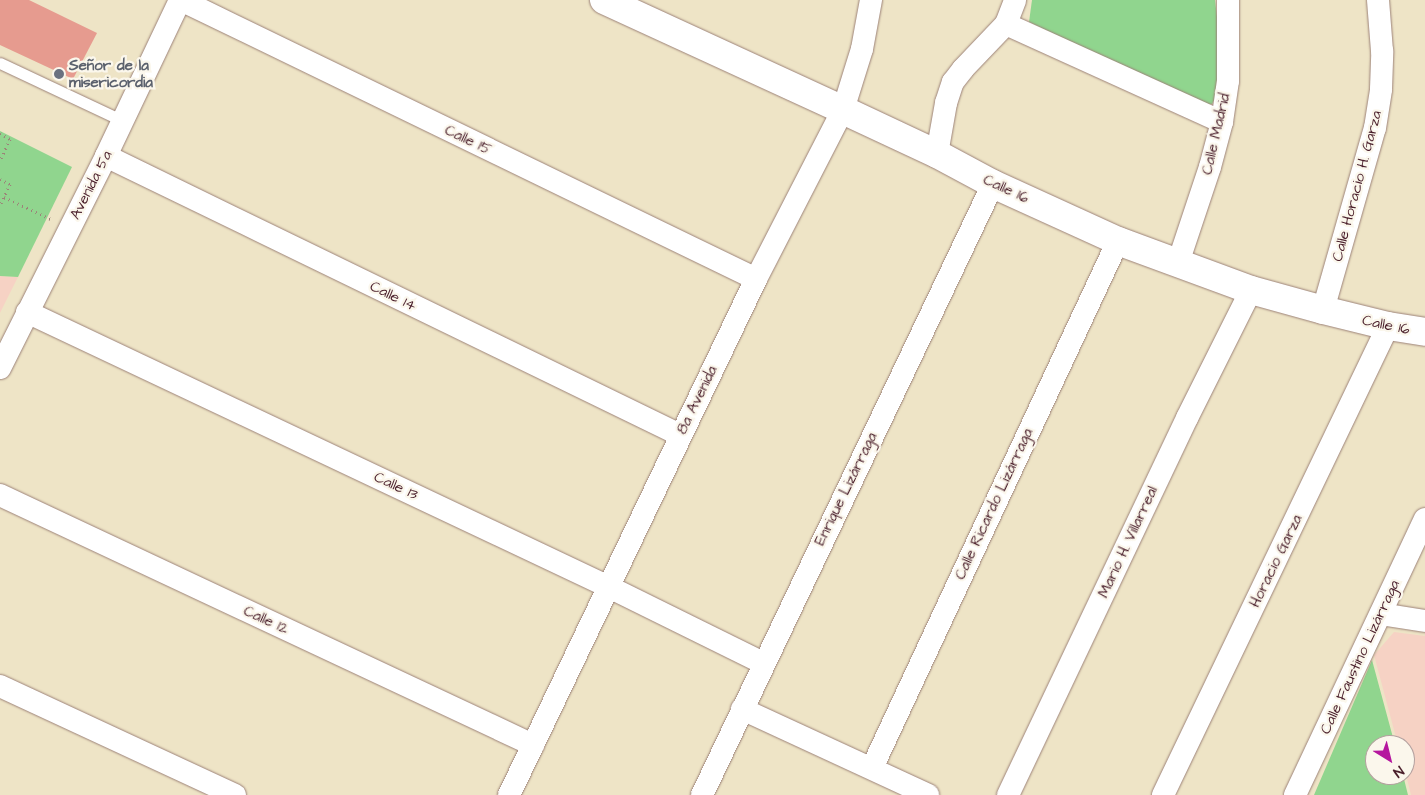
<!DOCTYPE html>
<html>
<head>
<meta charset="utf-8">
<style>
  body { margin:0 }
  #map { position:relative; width:1425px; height:795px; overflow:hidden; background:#eee4c6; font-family:"Architects Daughter",sans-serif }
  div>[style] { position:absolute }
  .built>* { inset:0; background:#f6d2c4 }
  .green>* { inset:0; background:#90d58e }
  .building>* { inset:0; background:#e69b8f }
  .path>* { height:3px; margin-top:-1.5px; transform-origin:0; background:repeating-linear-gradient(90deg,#9c8278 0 1px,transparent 0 5px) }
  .roads { filter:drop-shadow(0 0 1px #9c8278) drop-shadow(0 0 1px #9c8278) }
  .lane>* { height:11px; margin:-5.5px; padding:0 5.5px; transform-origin:5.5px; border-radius:5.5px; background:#fff }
  .street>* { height:22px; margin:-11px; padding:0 11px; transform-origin:11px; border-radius:11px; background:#fff }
  .secondary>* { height:28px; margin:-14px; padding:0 14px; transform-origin:14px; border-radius:14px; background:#fff }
  .dots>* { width:14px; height:14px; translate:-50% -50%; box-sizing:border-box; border:2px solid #fbf7ec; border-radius:50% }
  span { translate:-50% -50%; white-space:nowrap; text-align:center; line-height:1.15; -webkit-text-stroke:4.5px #fbf7ec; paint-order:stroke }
  .worship-label { font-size:15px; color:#5b616d; font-weight:700 }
  .left { translate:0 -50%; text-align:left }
  .street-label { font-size:15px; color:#4a1f2b }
  .north { position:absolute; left:1365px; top:735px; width:50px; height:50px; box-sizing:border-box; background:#fbf7ec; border:1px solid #b4a19f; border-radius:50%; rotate:144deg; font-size:14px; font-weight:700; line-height:20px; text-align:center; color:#4a1f2b }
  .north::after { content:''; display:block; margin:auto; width:18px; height:22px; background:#b5179e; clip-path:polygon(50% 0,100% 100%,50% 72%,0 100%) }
</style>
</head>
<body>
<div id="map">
  <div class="built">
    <div style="clip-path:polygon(0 276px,18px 277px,0 313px)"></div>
    <div style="clip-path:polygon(1394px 632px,1425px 636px,1425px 795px,1411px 795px,1405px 771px,1405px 745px,1398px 745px,1374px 655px)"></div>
  </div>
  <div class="green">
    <div style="clip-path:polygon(1032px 0,1215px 0,1219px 34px,1217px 95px,1212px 104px,1201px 105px,1029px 22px)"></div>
    <div style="clip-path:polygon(0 131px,72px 167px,18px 277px,0 276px)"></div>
    <div style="clip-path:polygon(1372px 660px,1395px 745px,1375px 745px,1375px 775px,1403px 775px,1408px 795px,1314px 795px)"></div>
  </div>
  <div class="building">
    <div style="clip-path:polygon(0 0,29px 0,97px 33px,73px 79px,0 45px)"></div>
  </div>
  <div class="path">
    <div style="left:0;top:133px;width:12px;rotate:31deg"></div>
    <div style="left:10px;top:139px;width:23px;rotate:115deg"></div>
    <div style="left:0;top:179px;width:11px;rotate:27deg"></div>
    <div style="left:10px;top:184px;width:23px;rotate:115deg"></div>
    <div style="left:4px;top:197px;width:52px;rotate:25.1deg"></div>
  </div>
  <div class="roads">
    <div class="lane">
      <div style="left:0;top:63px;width:136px;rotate:25.2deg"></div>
    </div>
    <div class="street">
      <div style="left:181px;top:0;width:639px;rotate:25.88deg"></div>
      <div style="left:1006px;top:24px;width:237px;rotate:24.4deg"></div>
      <div style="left:937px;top:154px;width:52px;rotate:-80deg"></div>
      <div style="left:946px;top:103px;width:22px;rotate:-72deg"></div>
      <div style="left:953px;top:82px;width:16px;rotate:-52deg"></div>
      <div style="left:963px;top:69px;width:62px;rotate:-46.3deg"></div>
      <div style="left:1006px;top:24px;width:26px;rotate:-69deg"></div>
      <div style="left:106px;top:156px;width:638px;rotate:25.92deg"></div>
      <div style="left:1178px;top:263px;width:101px;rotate:-71.6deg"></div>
      <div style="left:1210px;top:167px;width:47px;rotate:-75.1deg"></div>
      <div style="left:1222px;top:122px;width:41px;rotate:-81.7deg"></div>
      <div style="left:1228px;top:81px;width:81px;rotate:-90deg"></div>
      <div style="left:1323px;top:310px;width:189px;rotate:-74.1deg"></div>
      <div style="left:1375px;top:128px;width:39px;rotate:-81deg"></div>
      <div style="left:1381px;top:89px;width:38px;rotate:-88deg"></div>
      <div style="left:1382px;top:51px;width:51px;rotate:-94.5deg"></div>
      <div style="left:27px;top:312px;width:641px;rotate:25.29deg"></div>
      <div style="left:607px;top:586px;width:174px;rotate:26.3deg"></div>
      <div style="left:0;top:368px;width:237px;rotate:-63.4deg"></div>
      <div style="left:106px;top:156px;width:173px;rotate:-64.6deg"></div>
      <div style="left:0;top:495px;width:589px;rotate:25.13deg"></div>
      <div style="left:1381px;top:614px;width:45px;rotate:9deg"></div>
      <div style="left:0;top:686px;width:259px;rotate:24.9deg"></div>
      <div style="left:742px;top:709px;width:205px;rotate:24.8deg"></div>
      <div style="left:872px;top:768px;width:582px;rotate:-64.98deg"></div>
      <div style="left:509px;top:795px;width:572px;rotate:-64.42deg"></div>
      <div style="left:756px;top:279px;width:190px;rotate:-62.8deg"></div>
      <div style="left:843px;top:110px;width:64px;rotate:-72.7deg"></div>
      <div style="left:862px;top:49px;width:50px;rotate:-79.6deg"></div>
      <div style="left:702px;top:795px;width:677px;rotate:-64.53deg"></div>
      <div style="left:1008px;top:795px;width:417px;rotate:-64.6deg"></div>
      <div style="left:1187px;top:418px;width:143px;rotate:-63.4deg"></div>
      <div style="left:1163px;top:795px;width:520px;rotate:-64.37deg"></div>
      <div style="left:1295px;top:795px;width:305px;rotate:-64.8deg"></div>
    </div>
    <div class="secondary">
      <div style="left:604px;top:0;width:263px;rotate:24.7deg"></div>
      <div style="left:843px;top:110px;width:104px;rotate:25.1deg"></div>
      <div style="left:937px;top:154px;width:64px;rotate:28.2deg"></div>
      <div style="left:993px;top:184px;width:137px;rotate:24.5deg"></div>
      <div style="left:1118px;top:241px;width:142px;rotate:20.2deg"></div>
      <div style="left:1251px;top:290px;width:75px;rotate:15.5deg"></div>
      <div style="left:1323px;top:310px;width:67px;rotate:13.8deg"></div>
      <div style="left:1388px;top:326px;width:37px;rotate:9deg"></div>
    </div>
  </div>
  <div class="dots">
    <div style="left:59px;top:74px;background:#6b7280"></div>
  </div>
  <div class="worship-label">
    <span class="left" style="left:69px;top:74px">Señor de la<br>misericordia</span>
  </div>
  <div class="street-label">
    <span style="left:1216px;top:134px;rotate:-77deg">Calle Madrid</span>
    <span style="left:468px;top:140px;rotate:26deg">Calle 15</span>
    <span style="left:91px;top:185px;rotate:-63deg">Avenida 5a</span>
    <span style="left:1357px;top:186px;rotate:-75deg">Calle Horacio H. Garza</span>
    <span style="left:1006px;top:189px;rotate:25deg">Calle 16</span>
    <span style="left:393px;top:296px;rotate:26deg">Calle 14</span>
    <span style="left:1386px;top:325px;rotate:12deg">Calle 16</span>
    <span style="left:697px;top:400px;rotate:-64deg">8a Avenida</span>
    <span style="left:396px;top:486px;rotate:25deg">Calle 13</span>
    <span style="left:846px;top:489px;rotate:-64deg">Enrique Lizárraga</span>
    <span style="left:994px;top:504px;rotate:-65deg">Calle Ricardo Lizárraga</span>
    <span style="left:1128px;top:542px;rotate:-65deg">Mario H. Villarreal</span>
    <span style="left:1276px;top:561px;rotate:-64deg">Horacio Garza</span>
    <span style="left:266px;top:620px;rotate:25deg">Calle 12</span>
    <span style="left:1360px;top:657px;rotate:-65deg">Calle Faustino Lizárraga</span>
  </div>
  <div class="north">N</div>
</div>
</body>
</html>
